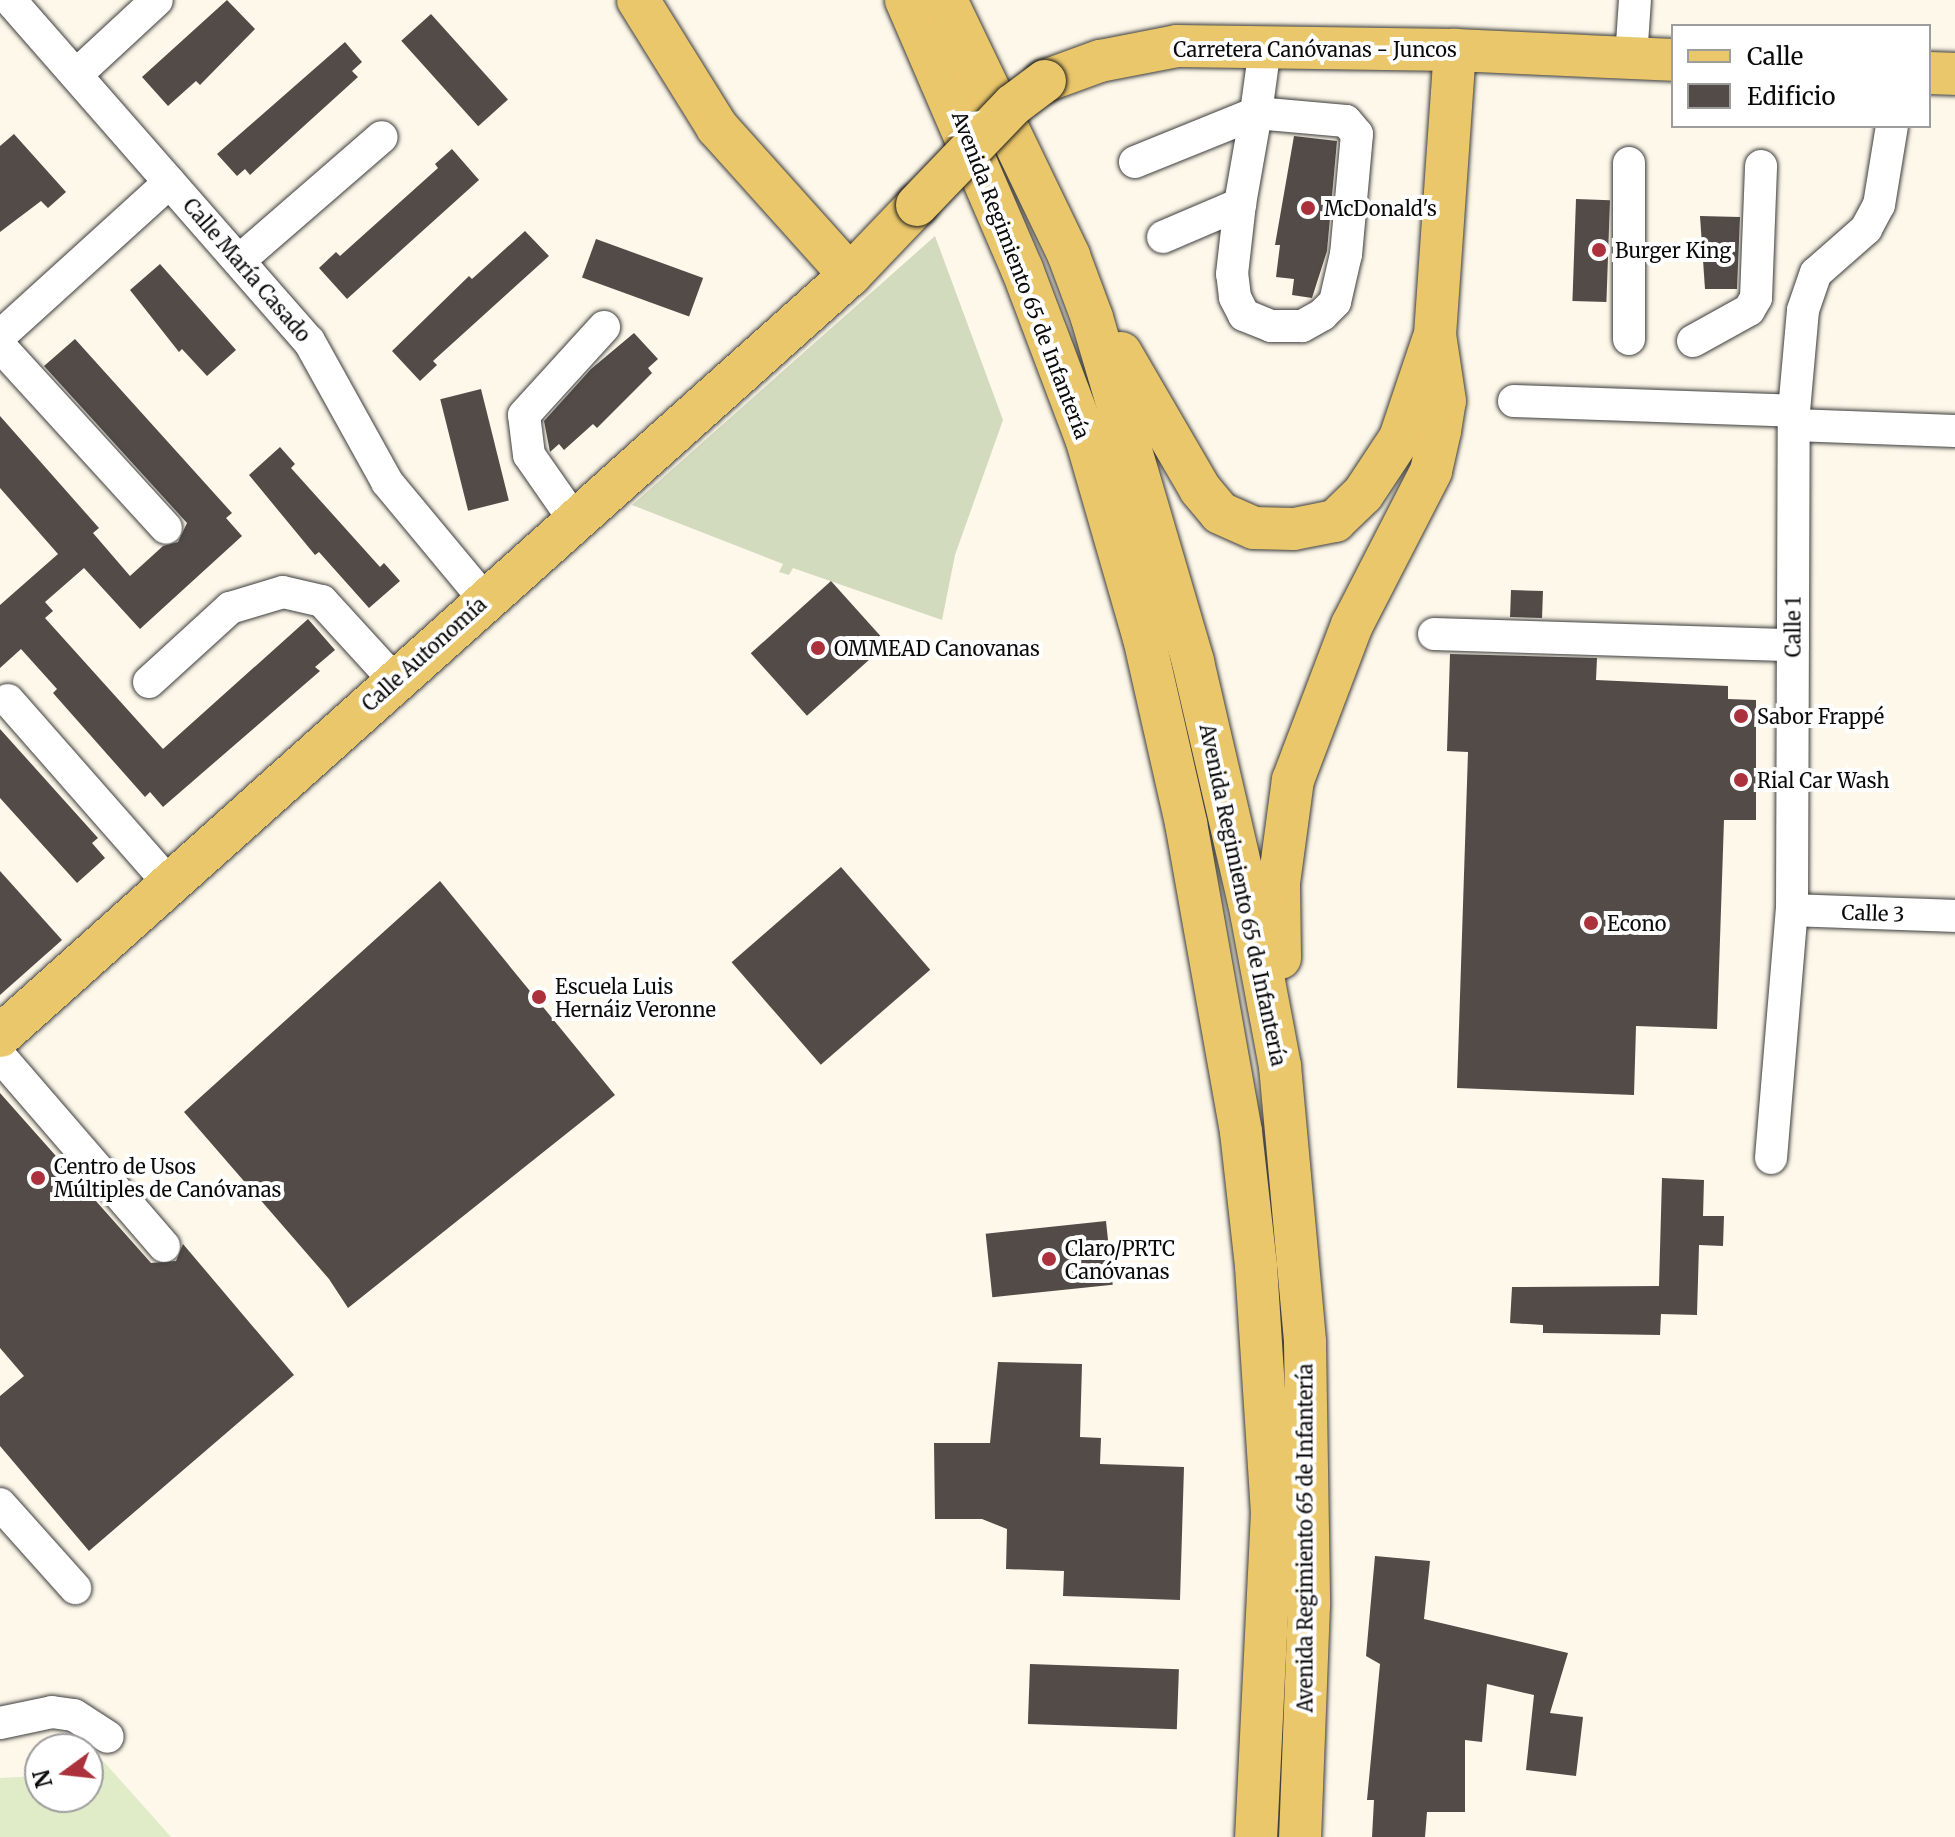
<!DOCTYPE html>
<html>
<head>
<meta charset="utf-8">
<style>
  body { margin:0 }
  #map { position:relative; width:1955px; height:1837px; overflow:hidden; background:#fdf8e9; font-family:Merriweather,serif }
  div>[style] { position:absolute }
  .cemetery>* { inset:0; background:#d3dbbe }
  .pitch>* { inset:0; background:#e0ebc8 }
  .building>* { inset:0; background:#524b48; transform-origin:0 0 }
  .roads { filter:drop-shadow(0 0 2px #3d3d3d) drop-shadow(0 0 2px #3d3d3d) }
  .minor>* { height:32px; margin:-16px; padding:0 16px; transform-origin:16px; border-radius:16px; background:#fff }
  .major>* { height:42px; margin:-21px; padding:0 21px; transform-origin:21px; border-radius:21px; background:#ebc76b }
  .bridges { filter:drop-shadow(0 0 2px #1b1b1b) drop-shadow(0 0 2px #1b1b1b) }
  .major-bridge>* { height:42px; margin:-21px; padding:0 21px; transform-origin:21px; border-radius:21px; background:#ebc76b }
  .dots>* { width:22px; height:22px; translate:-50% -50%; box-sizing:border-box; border:4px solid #fff; border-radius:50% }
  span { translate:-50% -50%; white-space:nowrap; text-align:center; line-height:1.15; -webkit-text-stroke:8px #fff; paint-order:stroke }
  .street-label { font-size:20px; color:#0a0a0a }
  .poi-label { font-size:20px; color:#0a0a0a }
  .left { translate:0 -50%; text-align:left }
  .legend { position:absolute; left:1671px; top:24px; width:260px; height:104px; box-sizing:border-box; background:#fff; border:2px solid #9d9d9d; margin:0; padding:10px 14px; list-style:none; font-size:24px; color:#0a0a0a }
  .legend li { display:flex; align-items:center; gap:16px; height:40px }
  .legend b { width:40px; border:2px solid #9d9d9d }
  .north { position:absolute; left:24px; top:1733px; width:80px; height:80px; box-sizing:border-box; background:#fff; border:2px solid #9d9d9d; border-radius:50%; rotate:255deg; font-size:22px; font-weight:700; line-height:32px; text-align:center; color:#0a0a0a }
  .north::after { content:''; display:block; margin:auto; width:28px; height:36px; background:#ab313c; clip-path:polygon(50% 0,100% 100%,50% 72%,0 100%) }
</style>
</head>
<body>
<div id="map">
  <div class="cemetery">
    <div style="clip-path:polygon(935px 236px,1003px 420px,955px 555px,942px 620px,793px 568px,789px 575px,779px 572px,783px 564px,632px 505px)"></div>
  </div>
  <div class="pitch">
    <div style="clip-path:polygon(88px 1744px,171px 1837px,0 1837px,0 1778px,40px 1776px,40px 1797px,88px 1797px,88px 1749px,82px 1749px)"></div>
  </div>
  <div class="building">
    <div style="clip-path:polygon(227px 0,255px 29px,200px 85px,196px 81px,168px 106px,142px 77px)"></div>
    <div style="left:431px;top:14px;width:115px;height:40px;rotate:48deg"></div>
    <div style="clip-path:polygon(345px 42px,362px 62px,352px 71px,358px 77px,250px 175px,245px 169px,237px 176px,217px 154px)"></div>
    <div style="clip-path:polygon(14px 134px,66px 192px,48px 208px,41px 201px,0 232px,0 146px)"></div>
    <div style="clip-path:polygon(1294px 136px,1337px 141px,1327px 251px,1312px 298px,1292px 295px,1294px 279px,1276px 277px,1280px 245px,1275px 245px)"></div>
    <div style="clip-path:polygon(452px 149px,479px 180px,347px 299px,319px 268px,336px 252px,340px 256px,438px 168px,435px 164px)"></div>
    <div style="left:1576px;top:199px;width:34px;height:102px;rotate:2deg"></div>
    <div style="clip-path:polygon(1700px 216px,1740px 217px,1737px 289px,1705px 289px)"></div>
    <div style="clip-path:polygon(525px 231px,549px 256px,433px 361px,437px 365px,420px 381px,392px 351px,469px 276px,472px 279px)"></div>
    <div style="left:596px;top:239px;width:114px;height:41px;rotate:20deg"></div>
    <div style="clip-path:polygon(160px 264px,236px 350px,207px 376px,182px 349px,179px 352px,130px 290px)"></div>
    <div style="clip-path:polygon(634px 333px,658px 359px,648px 368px,652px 373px,597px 428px,593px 424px,564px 450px,559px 444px,550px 452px,544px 421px,591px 369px)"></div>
    <div style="clip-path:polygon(75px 339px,232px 513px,226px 518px,242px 536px,140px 629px,84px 568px,45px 602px,53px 611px,45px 618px,163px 749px,308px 619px,335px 650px,315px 667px,320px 671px,163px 807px,150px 792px,145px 797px,53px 693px,57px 689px,21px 649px,0 668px,0 605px,58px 554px,0 488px,0 416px,99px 528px,93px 533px,130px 576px,163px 546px,178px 542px,187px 523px,44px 366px)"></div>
    <div style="left:481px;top:389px;width:115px;height:42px;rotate:76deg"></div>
    <div style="clip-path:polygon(280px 447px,295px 464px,291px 468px,380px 567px,384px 563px,400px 581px,369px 608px,319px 552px,315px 555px,249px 475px)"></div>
    <div style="left:831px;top:581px;width:84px;height:108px;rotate:48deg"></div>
    <div style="left:1511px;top:590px;width:32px;height:27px;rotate:2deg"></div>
    <div style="clip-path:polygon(1450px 654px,1597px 658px,1596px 680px,1728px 686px,1728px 699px,1756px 700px,1756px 820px,1724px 820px,1717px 1029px,1636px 1026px,1634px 1095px,1457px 1088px,1468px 752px,1447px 751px)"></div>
    <div style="clip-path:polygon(0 729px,98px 838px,92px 843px,105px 858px,77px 883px,0 798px)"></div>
    <div style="left:841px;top:867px;width:136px;height:145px;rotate:49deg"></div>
    <div style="clip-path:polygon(0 871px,62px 940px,0 995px)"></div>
    <div style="clip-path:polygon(440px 881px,615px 1095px,348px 1308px,329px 1279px,184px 1112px)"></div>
    <div style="clip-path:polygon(0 1093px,151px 1263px,176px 1261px,183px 1244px,294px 1375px,89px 1551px,0 1446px,0 1396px,24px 1376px,0 1348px)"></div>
    <div style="clip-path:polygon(1662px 1178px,1704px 1180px,1703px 1216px,1724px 1216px,1723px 1246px,1699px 1245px,1697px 1315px,1661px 1314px,1660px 1335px,1543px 1333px,1543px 1325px,1510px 1323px,1512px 1287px,1659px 1286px)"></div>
    <div style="left:1106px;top:1221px;width:64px;height:121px;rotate:84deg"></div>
    <div style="clip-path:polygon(998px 1362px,1082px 1364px,1080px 1437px,1101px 1438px,1100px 1464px,1184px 1467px,1180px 1600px,1063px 1596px,1064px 1571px,1006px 1569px,1007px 1529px,982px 1519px,935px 1519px,934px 1443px,990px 1443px)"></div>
    <div style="clip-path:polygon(1375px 1556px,1430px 1561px,1424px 1619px,1568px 1653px,1550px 1713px,1583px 1717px,1576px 1776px,1526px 1770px,1534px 1695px,1487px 1684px,1482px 1742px,1465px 1740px,1465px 1812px,1427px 1812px,1425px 1837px,1372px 1837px,1374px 1800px,1367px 1800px,1380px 1664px,1366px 1656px)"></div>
    <div style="left:1030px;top:1664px;width:149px;height:60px;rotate:2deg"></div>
  </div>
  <div class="roads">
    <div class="minor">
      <div style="left:10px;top:0;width:454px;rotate:48.8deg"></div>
      <div style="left:309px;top:341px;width:161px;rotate:61deg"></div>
      <div style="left:387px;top:482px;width:152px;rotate:50.3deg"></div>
      <div style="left:1631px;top:58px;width:58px;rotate:-86.1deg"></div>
      <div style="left:76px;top:75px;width:110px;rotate:-42.8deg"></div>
      <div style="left:1135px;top:162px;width:131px;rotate:-22deg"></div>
      <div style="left:1256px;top:113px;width:90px;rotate:5.1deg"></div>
      <div style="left:1346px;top:121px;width:17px;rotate:50deg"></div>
      <div style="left:1357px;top:134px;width:121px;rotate:95.2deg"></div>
      <div style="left:1346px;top:254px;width:49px;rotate:102.9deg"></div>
      <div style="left:1335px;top:302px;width:18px;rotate:135deg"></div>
      <div style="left:1322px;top:315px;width:23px;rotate:151deg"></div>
      <div style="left:1302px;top:326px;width:31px;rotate:180deg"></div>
      <div style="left:1271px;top:326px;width:29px;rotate:-158deg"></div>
      <div style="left:1244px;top:315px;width:20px;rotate:-117deg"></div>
      <div style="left:1235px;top:297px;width:23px;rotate:-97deg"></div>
      <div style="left:1232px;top:274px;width:70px;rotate:-83.5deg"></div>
      <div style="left:1240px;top:204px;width:92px;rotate:-80deg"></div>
      <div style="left:1256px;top:113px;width:67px;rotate:-82.2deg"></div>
      <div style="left:1629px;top:163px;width:176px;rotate:90deg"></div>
      <div style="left:1163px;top:237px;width:84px;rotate:-23.2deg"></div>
      <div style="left:241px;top:259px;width:186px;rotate:-40.9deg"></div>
      <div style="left:0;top:336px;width:229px;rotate:-42.2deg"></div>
      <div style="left:1693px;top:341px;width:64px;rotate:-29deg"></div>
      <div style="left:1749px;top:310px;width:14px;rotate:-60deg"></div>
      <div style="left:1756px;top:298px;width:132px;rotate:-87.8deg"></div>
      <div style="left:0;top:346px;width:246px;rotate:47.6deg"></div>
      <div style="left:1514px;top:401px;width:280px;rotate:2deg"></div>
      <div style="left:1794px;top:425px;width:161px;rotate:2.1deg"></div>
      <div style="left:575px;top:521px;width:80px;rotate:-124.9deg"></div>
      <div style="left:529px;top:455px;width:40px;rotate:-97.1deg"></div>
      <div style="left:524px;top:415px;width:119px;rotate:-47.7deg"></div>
      <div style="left:1434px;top:634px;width:359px;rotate:1.8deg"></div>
      <div style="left:149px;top:682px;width:110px;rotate:-42.4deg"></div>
      <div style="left:230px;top:608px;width:55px;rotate:-16.8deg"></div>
      <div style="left:283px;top:592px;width:40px;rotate:13deg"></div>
      <div style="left:322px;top:601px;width:108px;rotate:47.6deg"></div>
      <div style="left:8px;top:700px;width:242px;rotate:48.7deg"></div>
      <div style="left:1792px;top:910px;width:163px;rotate:2.1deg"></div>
      <div style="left:0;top:1056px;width:251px;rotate:49.2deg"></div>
      <div style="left:1771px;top:1158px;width:249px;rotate:-85.2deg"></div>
      <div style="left:1792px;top:910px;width:499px;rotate:-89.8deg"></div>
      <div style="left:1794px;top:411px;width:101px;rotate:-84.9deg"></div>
      <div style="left:1803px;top:310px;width:39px;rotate:-71deg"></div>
      <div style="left:1816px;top:273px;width:67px;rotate:-41.3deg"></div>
      <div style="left:1866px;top:229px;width:27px;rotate:-62deg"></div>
      <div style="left:1879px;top:205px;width:80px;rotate:-80.7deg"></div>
      <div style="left:0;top:1504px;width:113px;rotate:48.2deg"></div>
      <div style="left:0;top:1723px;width:53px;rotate:-11.9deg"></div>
      <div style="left:52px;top:1712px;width:22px;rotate:8deg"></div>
      <div style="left:74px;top:1715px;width:40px;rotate:32.9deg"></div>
    </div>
    <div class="major">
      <div style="left:638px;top:0;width:150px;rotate:58.1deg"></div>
      <div style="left:717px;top:127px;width:199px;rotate:48.1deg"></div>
      <div style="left:906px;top:0;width:293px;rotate:66.7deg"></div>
      <div style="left:1022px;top:269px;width:184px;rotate:69.3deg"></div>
      <div style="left:1087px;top:441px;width:205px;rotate:73.9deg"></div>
      <div style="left:1144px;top:638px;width:190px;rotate:77.2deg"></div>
      <div style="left:1186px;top:823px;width:314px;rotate:79.9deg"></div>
      <div style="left:1241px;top:1132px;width:135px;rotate:83.6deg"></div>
      <div style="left:1256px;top:1266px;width:247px;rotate:86.3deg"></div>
      <div style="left:1272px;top:1512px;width:325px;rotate:92.8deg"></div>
      <div style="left:946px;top:0;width:284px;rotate:64.3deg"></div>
      <div style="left:1069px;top:256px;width:66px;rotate:69.6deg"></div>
      <div style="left:1092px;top:318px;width:359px;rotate:73.6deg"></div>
      <div style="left:1193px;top:662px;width:246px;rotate:76.9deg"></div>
      <div style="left:1249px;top:902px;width:167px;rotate:79.3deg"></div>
      <div style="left:1280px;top:1066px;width:277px;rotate:84.8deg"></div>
      <div style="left:1305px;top:1342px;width:263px;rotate:89.1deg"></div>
      <div style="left:1309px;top:1605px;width:232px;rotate:92.2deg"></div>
      <div style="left:1929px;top:73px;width:26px;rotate:2deg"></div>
      <div style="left:1045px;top:81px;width:59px;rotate:-20deg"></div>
      <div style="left:1100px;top:61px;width:78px;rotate:-11deg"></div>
      <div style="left:1177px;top:46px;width:278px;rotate:0.8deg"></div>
      <div style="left:1455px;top:50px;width:218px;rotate:2.6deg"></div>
      <div style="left:1121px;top:353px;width:157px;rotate:59.8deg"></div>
      <div style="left:1200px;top:489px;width:31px;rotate:50deg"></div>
      <div style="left:1220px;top:513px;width:37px;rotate:24deg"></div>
      <div style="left:1254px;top:528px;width:40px;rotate:1.4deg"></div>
      <div style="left:1294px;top:529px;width:42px;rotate:-11deg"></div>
      <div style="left:1335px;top:521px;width:39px;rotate:-44deg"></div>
      <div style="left:1363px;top:494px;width:67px;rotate:-56.5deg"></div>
      <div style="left:1400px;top:438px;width:103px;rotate:-71.4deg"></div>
      <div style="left:1280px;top:958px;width:75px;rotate:-90.8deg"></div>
      <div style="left:1279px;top:883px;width:104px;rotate:-82.3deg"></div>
      <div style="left:1293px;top:780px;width:166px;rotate:-69.2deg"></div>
      <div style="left:1352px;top:625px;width:173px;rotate:-62.8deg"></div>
      <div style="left:1431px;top:471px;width:41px;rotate:-77.3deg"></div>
      <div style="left:1440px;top:431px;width:30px;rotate:-81deg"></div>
      <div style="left:1445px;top:401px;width:67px;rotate:-98.6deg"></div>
      <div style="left:1435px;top:335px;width:286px;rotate:-86deg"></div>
      <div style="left:0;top:1036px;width:1141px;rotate:-41.84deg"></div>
      <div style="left:850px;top:275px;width:97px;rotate:-46.3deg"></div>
    </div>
  </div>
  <div class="bridges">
    <div class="major-bridge">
      <div style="left:917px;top:205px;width:139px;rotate:-46.2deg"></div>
      <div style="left:1013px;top:105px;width:40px;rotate:-37deg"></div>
    </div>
  </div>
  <div class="dots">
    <div style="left:1308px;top:208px;background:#ab313c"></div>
    <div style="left:1599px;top:250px;background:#ab313c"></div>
    <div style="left:818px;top:648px;background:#ab313c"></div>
    <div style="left:1741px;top:716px;background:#ab313c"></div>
    <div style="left:1741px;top:780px;background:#ab313c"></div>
    <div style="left:1591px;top:923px;background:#ab313c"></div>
    <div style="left:539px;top:997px;background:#ab313c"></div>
    <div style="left:38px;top:1178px;background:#ab313c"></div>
    <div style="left:1049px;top:1259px;background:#ab313c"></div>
  </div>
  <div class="street-label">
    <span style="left:1315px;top:49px">Carretera Canóvanas - Juncos</span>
    <span style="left:247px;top:270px;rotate:49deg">Calle María Casado</span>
    <span style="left:1021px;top:275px;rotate:69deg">Avenida Regimiento 65 de Infantería</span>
    <span style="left:1793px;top:627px;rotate:-90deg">Calle 1</span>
    <span style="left:424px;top:654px;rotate:-42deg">Calle Autonomía</span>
    <span style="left:1243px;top:895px;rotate:78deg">Avenida Regimiento 65 de Infantería</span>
    <span style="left:1873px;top:913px;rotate:2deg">Calle 3</span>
    <span style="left:1305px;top:1538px;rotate:-90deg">Avenida Regimiento 65 de Infantería</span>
  </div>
  <div class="poi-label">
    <span class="left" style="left:1324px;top:208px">McDonald's</span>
    <span class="left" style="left:1615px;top:250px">Burger King</span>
    <span class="left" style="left:834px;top:648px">OMMEAD Canovanas</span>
    <span class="left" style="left:1757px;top:716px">Sabor Frappé</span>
    <span class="left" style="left:1757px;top:780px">Rial Car Wash</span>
    <span class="left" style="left:1607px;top:923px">Econo</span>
    <span class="left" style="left:555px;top:998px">Escuela Luis<br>Hernáiz Veronne</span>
    <span class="left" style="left:54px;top:1178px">Centro de Usos<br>Múltiples de Canóvanas</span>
    <span class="left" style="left:1065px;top:1260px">Claro/PRTC<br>Canóvanas</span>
  </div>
  <ul class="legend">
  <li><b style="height:10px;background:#ebc76b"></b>Calle</li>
  <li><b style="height:22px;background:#524b48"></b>Edificio</li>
  </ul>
  <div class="north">N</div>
</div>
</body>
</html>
